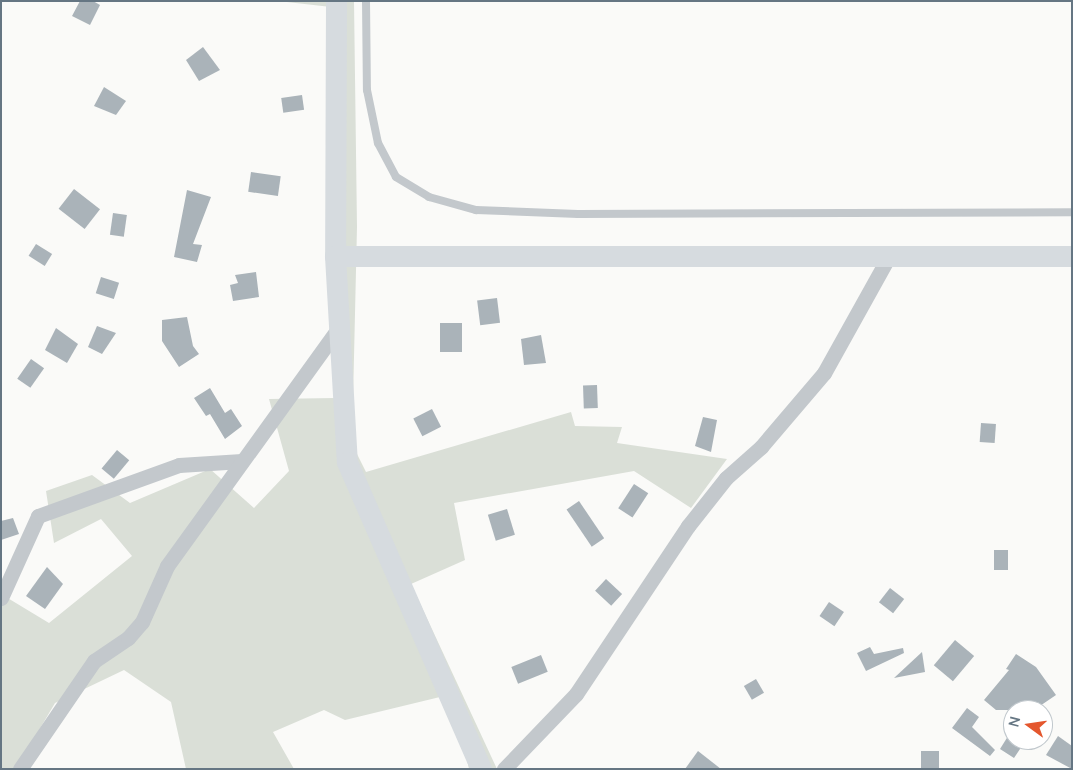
<!DOCTYPE html>
<html>
<head>
<meta charset="utf-8">
<style>
  body { margin:0 }
  #map { position:relative; width:1073px; height:770px; overflow:hidden; background:#fafaf8; font-family:Manrope,sans-serif }
  div>[style] { position:absolute }
  .green>* { inset:0; background:#dadfd7 }
  .building>* { inset:0; background:#aab3b9; transform-origin:0 0 }
  .lane>* { height:8px; margin:-4px; padding:0 4px; transform-origin:4px; border-radius:4px; background:#c3c8cc }
  .street>* { height:15px; margin:-7.5px; padding:0 7.5px; transform-origin:7.5px; border-radius:7.5px; background:#c3c8cc }
  .secondary>* { height:21px; margin:-10.5px; padding:0 10.5px; transform-origin:10.5px; border-radius:10.5px; background:#d6dbdf }
  span { translate:-50% -50%; white-space:nowrap; text-align:center; line-height:1.15; -webkit-text-stroke:5px #fff; paint-order:stroke }
  .frame { position:absolute; inset:0; border:2px solid #657683; pointer-events:none }
  .north { position:absolute; left:1003px; top:700px; width:50px; height:50px; box-sizing:border-box; background:#fff; border:1px solid #c1c8cd; border-radius:50%; rotate:284deg; font-size:14px; font-weight:700; line-height:20px; text-align:center; color:#657683 }
  .north::after { content:''; display:block; margin:auto; width:18px; height:22px; background:#e4572e; clip-path:polygon(50% 0,100% 100%,50% 72%,0 100%) }
</style>
</head>
<body>
<div id="map">
  <div class="green">
    <div style="clip-path:polygon(278px 1px,354px 1px,357px 227px,352px 444px,366px 472px,571px 412px,575px 426px,622px 427px,617px 443px,727px 459px,691px 508px,634px 471px,454px 503px,465px 560px,411px 584px,497px 769px,469px 769px,461px 733px,440px 697px,345px 720px,324px 710px,273px 732px,294px 769px,186px 769px,171px 702px,124px 670px,55px 703px,16px 769px,1px 769px,1px 594px,49px 623px,132px 556px,101px 519px,54px 543px,46px 491px,92px 475px,130px 503px,210px 469px,254px 508px,289px 471px,269px 399px,335px 398px,331px 7px)"></div>
  </div>
  <div class="building">
    <div style="clip-path:polygon(80px 1px,93px 1px,100px 5px,90px 25px,72px 16px)"></div>
    <div style="clip-path:polygon(203px 47px,220px 70px,199px 81px,186px 60px)"></div>
    <div style="clip-path:polygon(104px 87px,126px 101px,116px 115px,94px 106px)"></div>
    <div style="left:302px;top:95px;width:15px;height:21px;rotate:82deg"></div>
    <div style="left:251px;top:172px;width:30px;height:20px;rotate:8deg"></div>
    <div style="left:74px;top:189px;width:33px;height:25px;rotate:38deg"></div>
    <div style="clip-path:polygon(187px 190px,211px 197px,193px 244px,202px 245px,197px 262px,174px 257px)"></div>
    <div style="left:113px;top:213px;width:14px;height:22px;rotate:8deg"></div>
    <div style="left:36px;top:244px;width:19px;height:14px;rotate:32deg"></div>
    <div style="clip-path:polygon(256px 272px,259px 297px,233px 301px,230px 285px,238px 283px,235px 275px)"></div>
    <div style="left:101px;top:277px;width:19px;height:17px;rotate:18deg"></div>
    <div style="left:497px;top:298px;width:25px;height:20px;rotate:83deg"></div>
    <div style="clip-path:polygon(187px 317px,193px 346px,199px 354px,179px 367px,162px 341px,162px 320px)"></div>
    <div style="left:462px;top:323px;width:29px;height:22px;rotate:90deg"></div>
    <div style="clip-path:polygon(97px 326px,116px 333px,102px 354px,88px 347px)"></div>
    <div style="clip-path:polygon(56px 328px,78px 344px,67px 363px,45px 350px)"></div>
    <div style="clip-path:polygon(541px 335px,546px 363px,524px 365px,521px 339px)"></div>
    <div style="left:31px;top:359px;width:16px;height:24px;rotate:35deg"></div>
    <div style="left:597px;top:385px;width:23px;height:14px;rotate:88deg"></div>
    <div style="clip-path:polygon(210px 388px,225px 413px,231px 409px,242px 426px,225px 439px,210px 414px,206px 416px,194px 398px)"></div>
    <div style="left:432px;top:409px;width:20px;height:21px;rotate:63deg"></div>
    <div style="clip-path:polygon(703px 417px,717px 420px,711px 452px,695px 446px)"></div>
    <div style="left:981px;top:423px;width:15px;height:19px;rotate:4deg"></div>
    <div style="left:117px;top:450px;width:16px;height:24px;rotate:40deg"></div>
    <div style="left:634px;top:484px;width:17px;height:29px;rotate:33deg"></div>
    <div style="left:579px;top:501px;width:45px;height:15px;rotate:56deg"></div>
    <div style="left:507px;top:509px;width:27px;height:20px;rotate:73deg"></div>
    <div style="clip-path:polygon(13px 518px,19px 534px,1px 540px,1px 521px)"></div>
    <div style="left:994px;top:550px;width:14px;height:20px"></div>
    <div style="clip-path:polygon(47px 567px,63px 584px,45px 609px,26px 596px)"></div>
    <div style="left:606px;top:579px;width:22px;height:16px;rotate:43deg"></div>
    <div style="left:890px;top:588px;width:18px;height:18px;rotate:38deg"></div>
    <div style="left:829px;top:602px;width:18px;height:17px;rotate:34deg"></div>
    <div style="left:955px;top:640px;width:25px;height:33px;rotate:40deg"></div>
    <div style="clip-path:polygon(870px 647px,874px 654px,903px 648px,904px 653px,866px 671px,857px 653px)"></div>
    <div style="clip-path:polygon(922px 652px,925px 672px,894px 678px)"></div>
    <div style="clip-path:polygon(1016px 654px,1036px 667px,1056px 695px,1034px 710px,996px 710px,984px 700px,1009px 670px,1006px 669px)"></div>
    <div style="left:541px;top:655px;width:18px;height:32px;rotate:68deg"></div>
    <div style="left:756px;top:679px;width:16px;height:14px;rotate:60deg"></div>
    <div style="clip-path:polygon(967px 708px,979px 717px,972px 727px,995px 750px,990px 756px,952px 728px)"></div>
    <div style="clip-path:polygon(1010px 733px,1013px 740px,1024px 743px,1014px 758px,1000px 749px)"></div>
    <div style="clip-path:polygon(1058px 736px,1072px 746px,1072px 769px,1046px 755px)"></div>
    <div style="clip-path:polygon(698px 751px,721px 769px,685px 769px)"></div>
    <div style="left:921px;top:751px;width:18px;height:18px"></div>
  </div>
  <div class="lane">
    <div style="left:366px;top:1px;width:89px;rotate:89.4deg"></div>
    <div style="left:367px;top:90px;width:54px;rotate:78.3deg"></div>
    <div style="left:378px;top:143px;width:38px;rotate:62deg"></div>
    <div style="left:396px;top:177px;width:39px;rotate:31deg"></div>
    <div style="left:429px;top:197px;width:49px;rotate:15.5deg"></div>
    <div style="left:476px;top:210px;width:102px;rotate:2.2deg"></div>
    <div style="left:578px;top:214px;width:494px;rotate:-0.2deg"></div>
  </div>
  <div class="street">
    <div style="left:1px;top:598px;width:90px;rotate:-65.7deg"></div>
    <div style="left:38px;top:516px;width:150px;rotate:-19.9deg"></div>
    <div style="left:179px;top:465px;width:63px;rotate:-3.6deg"></div>
    <div style="left:20px;top:769px;width:131px;rotate:-55.6deg"></div>
    <div style="left:94px;top:661px;width:41px;rotate:-34.1deg"></div>
    <div style="left:128px;top:638px;width:21px;rotate:-49deg"></div>
    <div style="left:142px;top:622px;width:61px;rotate:-65.9deg"></div>
    <div style="left:167px;top:566px;width:292px;rotate:-54.2deg"></div>
    <div style="left:504px;top:769px;width:104px;rotate:-46.2deg"></div>
    <div style="left:576px;top:694px;width:202px;rotate:-56.3deg"></div>
    <div style="left:688px;top:526px;width:61px;rotate:-51.6deg"></div>
    <div style="left:726px;top:478px;width:47px;rotate:-41.5deg"></div>
    <div style="left:761px;top:447px;width:97px;rotate:-49.6deg"></div>
    <div style="left:824px;top:373px;width:132px;rotate:-60.9deg"></div>
  </div>
  <div class="secondary">
    <div style="left:336px;top:1px;width:255px;rotate:90.2deg"></div>
    <div style="left:335px;top:256px;width:206px;rotate:86.7deg"></div>
    <div style="left:347px;top:462px;width:335px;rotate:66.4deg"></div>
    <div style="left:335px;top:256px;width:737px"></div>
  </div>
  <div class="frame"></div>
  <div class="north">N</div>
</div>
</body>
</html>
